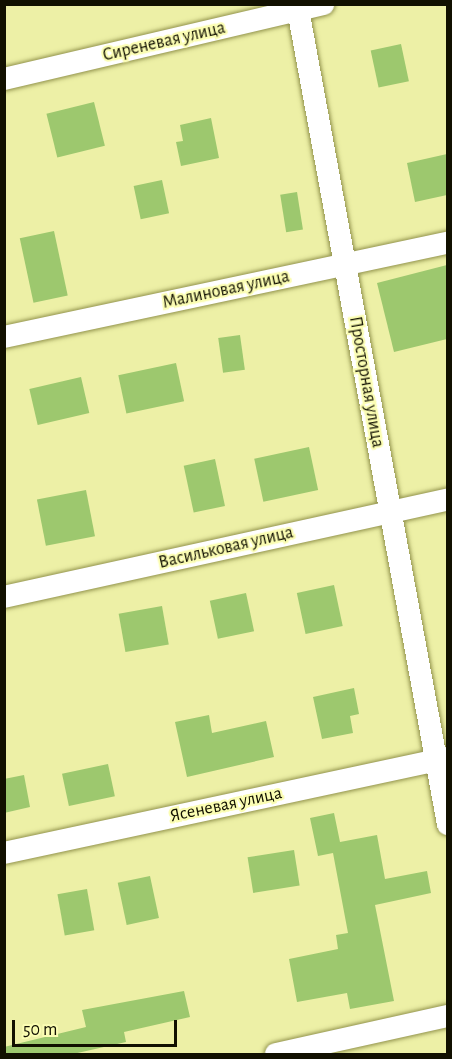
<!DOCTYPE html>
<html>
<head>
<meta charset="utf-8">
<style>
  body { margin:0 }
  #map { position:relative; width:452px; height:1059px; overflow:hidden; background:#edf0a6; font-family:"Alegreya Sans",sans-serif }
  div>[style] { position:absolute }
  .building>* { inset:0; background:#9dc86e; transform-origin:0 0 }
  .roads { filter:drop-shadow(0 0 2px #92934d) drop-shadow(0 0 2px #92934d) }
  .street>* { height:22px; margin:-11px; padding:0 11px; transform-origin:11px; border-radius:11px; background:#fff }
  span { translate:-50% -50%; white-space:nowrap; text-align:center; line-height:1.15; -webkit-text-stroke:4.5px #fbfdb3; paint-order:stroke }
  .street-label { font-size:18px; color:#111000 }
  .frame { position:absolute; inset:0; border:6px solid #111000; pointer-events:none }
  .scale { position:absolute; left:12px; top:1020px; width:165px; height:27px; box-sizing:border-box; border:3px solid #111000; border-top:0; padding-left:8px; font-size:18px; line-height:21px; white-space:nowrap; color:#111000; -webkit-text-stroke:4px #fbfdb3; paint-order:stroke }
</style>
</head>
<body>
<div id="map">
  <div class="building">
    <div style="left:401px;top:44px;width:38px;height:31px;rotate:78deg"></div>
    <div style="left:94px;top:102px;width:45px;height:49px;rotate:76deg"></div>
    <div style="clip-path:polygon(211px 118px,219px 158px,181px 166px,176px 142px,183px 141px,180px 125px)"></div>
    <div style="clip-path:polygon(447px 154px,447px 195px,415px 202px,407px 163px)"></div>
    <div style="left:162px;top:180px;width:34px;height:29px;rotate:78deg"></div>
    <div style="left:297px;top:192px;width:38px;height:17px;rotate:81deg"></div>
    <div style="left:54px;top:231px;width:66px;height:35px;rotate:78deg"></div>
    <div style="clip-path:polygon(447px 265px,447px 339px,394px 352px,377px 283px)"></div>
    <div style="left:240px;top:335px;width:35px;height:22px;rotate:82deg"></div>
    <div style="left:176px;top:363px;width:39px;height:59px;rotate:78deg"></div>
    <div style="left:81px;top:377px;width:37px;height:53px;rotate:77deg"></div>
    <div style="left:309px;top:447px;width:44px;height:56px;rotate:78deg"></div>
    <div style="left:215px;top:459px;width:48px;height:32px;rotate:78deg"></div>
    <div style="left:86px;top:490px;width:47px;height:50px;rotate:79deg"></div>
    <div style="left:334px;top:585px;width:42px;height:38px;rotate:78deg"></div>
    <div style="left:246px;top:593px;width:39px;height:37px;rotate:78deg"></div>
    <div style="left:162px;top:606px;width:39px;height:44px;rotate:80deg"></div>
    <div style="clip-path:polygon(354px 688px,359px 714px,350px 716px,353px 733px,322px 739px,313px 697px)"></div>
    <div style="clip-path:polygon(209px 715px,212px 733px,266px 721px,274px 757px,187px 777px,175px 722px)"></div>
    <div style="left:108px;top:764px;width:33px;height:47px;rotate:78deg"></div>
    <div style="clip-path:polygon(24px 775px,30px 807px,4px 813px,4px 779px)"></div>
    <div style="clip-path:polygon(334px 813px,340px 842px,377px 835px,385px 879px,427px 871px,431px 893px,375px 905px,394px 1001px,350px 1009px,347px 993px,297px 1002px,289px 959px,338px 949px,336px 935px,348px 933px,333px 853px,318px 856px,310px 818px)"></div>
    <div style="left:294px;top:850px;width:36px;height:47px;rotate:81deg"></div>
    <div style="left:150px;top:876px;width:43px;height:33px;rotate:78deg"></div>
    <div style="left:87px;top:889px;width:42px;height:30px;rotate:80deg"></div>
    <div style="clip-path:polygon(184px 991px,190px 1017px,124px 1032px,126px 1042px,73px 1054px,4px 1054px,4px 1047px,86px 1027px,82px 1010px)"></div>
  </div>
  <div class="roads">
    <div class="street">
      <div style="left:297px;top:4px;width:834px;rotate:79.57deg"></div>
      <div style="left:4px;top:79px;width:328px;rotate:-13.2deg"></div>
      <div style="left:4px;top:337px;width:454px;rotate:-12deg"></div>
      <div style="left:4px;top:597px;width:455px;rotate:-12.4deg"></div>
      <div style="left:4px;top:853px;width:454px;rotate:-12.1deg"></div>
      <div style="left:276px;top:1054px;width:176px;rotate:-12.5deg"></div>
    </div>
  </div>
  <div class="street-label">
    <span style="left:164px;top:42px;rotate:-13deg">Сиреневая улица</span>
    <span style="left:226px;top:290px;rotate:-12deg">Малиновая улица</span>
    <span style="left:366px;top:382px;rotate:80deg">Просторная улица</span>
    <span style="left:226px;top:548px;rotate:-13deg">Васильковая улица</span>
    <span style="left:226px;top:805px;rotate:-12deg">Ясеневая улица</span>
  </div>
  <div class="frame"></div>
  <div class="scale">50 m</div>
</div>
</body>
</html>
